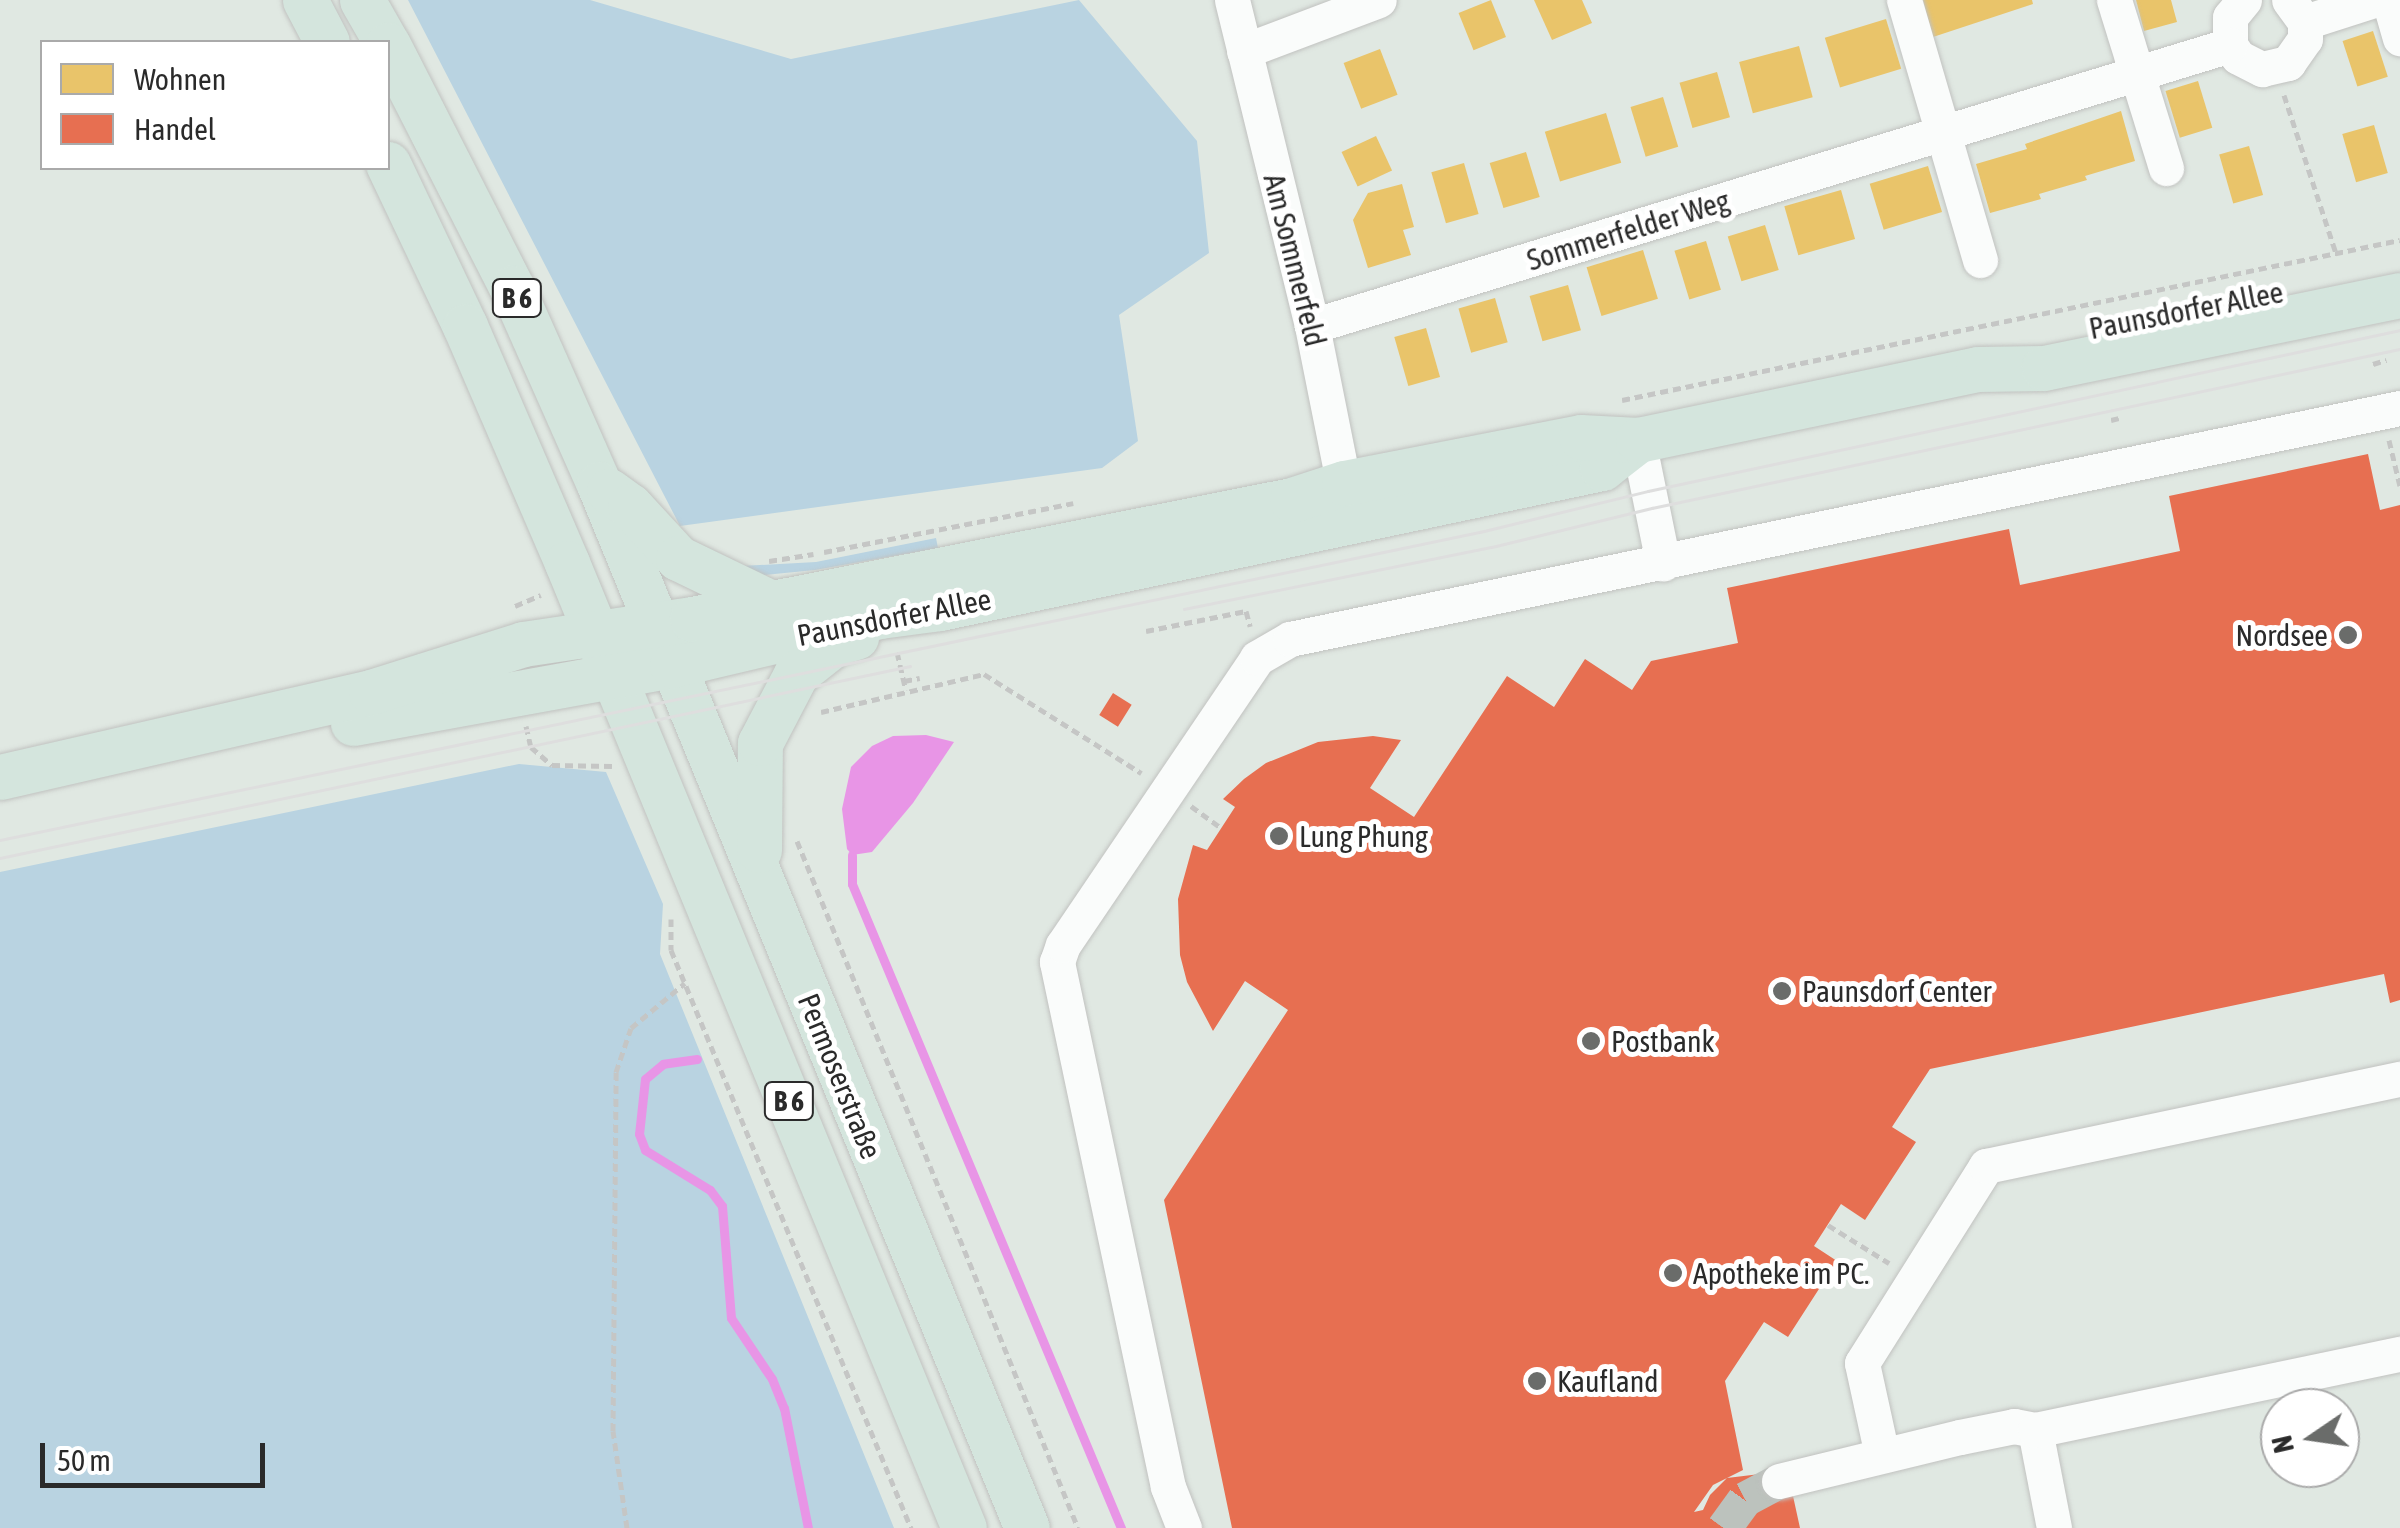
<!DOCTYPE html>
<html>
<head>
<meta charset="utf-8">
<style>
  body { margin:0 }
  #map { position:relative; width:2400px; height:1528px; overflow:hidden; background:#e0e8e2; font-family:"Asap Condensed",sans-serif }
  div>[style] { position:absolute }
  .green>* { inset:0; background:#b9d3e1 }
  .water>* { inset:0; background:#e895e6 }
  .homes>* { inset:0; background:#e9c46a; transform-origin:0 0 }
  .shops>* { inset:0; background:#e76f51; transform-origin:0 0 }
  .stream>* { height:9px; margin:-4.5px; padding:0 4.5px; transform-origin:4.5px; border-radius:4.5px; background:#e895e6 }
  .minor-tunnel>* { height:35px; margin-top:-17.5px; transform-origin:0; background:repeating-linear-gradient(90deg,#bcc2bd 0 35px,transparent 0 53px) }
  .path>* { height:5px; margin-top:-2.5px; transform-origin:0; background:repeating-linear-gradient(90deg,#c5c6c5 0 8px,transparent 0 13px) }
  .roads { filter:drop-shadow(0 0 2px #c1c2c0) drop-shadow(0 0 2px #c1c2c0) }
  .minor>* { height:35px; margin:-17.5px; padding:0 17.5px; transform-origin:17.5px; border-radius:17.5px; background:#fafcfb }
  .major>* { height:45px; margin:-22.5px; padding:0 22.5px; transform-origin:22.5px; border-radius:22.5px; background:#d4e5dd }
  .tram>* { height:2.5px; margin:-1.25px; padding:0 1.25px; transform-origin:1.25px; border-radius:1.25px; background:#dedede }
  .dots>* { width:28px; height:28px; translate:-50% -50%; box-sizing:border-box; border:5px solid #fff; border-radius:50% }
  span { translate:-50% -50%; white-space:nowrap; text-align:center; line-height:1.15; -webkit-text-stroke:10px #fff; paint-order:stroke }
  .shield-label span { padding:2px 8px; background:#fff; border:2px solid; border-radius:8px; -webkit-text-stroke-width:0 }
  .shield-label { font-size:28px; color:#2a2a2a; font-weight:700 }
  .street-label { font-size:30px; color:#2a2a2a }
  .poi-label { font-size:30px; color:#2a2a2a }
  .right { translate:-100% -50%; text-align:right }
  .left { translate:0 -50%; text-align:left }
  .legend { position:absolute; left:40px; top:40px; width:350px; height:130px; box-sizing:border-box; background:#fff; border:2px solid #aaa; margin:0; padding:12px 18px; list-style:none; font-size:30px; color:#2a2a2a }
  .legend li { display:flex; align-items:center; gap:20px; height:50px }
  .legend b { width:50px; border:2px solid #aaa }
  .north { position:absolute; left:2260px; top:1388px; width:100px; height:100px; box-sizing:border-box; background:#fff; border:2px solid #aaa; border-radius:50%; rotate:257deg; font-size:28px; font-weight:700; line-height:40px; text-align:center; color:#2a2a2a }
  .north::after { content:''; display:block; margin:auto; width:35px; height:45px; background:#6a6c6a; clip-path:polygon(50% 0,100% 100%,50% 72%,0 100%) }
  .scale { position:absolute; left:40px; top:1443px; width:225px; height:45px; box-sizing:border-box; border:5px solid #2a2a2a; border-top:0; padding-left:12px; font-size:30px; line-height:35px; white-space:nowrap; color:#2a2a2a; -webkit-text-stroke:8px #fff; paint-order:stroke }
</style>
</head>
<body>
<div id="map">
  <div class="green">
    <div style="clip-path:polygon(408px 0,590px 0,791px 59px,1079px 0,1197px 141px,1209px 253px,1119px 315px,1138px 441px,1102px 468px,680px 526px)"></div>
    <div style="clip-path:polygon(936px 538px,938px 548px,815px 570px,754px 576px,741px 566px,816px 562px)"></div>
    <div style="clip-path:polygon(519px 764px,606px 772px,663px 904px,660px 954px,894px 1528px,0 1528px,0 872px)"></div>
  </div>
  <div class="water">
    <div style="clip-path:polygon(926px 735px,954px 742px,913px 803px,872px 852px,852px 855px,847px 849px,842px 809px,851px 767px,872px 746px,893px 736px)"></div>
  </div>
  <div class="homes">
    <div style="left:1491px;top:0;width:40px;height:35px;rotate:68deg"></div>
    <div style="clip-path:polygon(1534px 0,1582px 0,1592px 23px,1552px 40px)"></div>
    <div style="clip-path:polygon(1923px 0,2032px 0,2033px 4px,1933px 37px)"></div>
    <div style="clip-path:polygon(2136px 0,2171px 0,2177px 22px,2144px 31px)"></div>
    <div style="left:1886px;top:19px;width:52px;height:64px;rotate:73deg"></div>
    <div style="left:2373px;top:31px;width:48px;height:32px;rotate:72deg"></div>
    <div style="left:1799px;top:46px;width:53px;height:62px;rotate:75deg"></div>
    <div style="left:1380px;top:49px;width:49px;height:39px;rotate:69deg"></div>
    <div style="left:1717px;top:72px;width:47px;height:39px;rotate:74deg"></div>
    <div style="left:2198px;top:81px;width:49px;height:34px;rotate:73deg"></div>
    <div style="left:1663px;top:97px;width:52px;height:34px;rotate:73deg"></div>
    <div style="clip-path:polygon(2121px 111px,2135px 161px,2085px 176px,2087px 180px,2039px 194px,2041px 199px,1990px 213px,1976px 164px,2027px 149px,2025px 144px)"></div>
    <div style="left:1606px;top:113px;width:52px;height:64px;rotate:73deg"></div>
    <div style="left:2374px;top:125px;width:50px;height:33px;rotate:74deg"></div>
    <div style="left:1376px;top:136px;width:38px;height:38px;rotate:65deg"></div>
    <div style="left:2249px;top:146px;width:51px;height:31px;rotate:74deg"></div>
    <div style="left:1526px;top:152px;width:47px;height:38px;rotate:73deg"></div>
    <div style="left:1464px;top:163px;width:53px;height:34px;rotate:74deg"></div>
    <div style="left:1928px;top:166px;width:48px;height:61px;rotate:73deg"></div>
    <div style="clip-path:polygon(1402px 184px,1414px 227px,1403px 230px,1411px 255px,1368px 268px,1353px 220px,1368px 193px)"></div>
    <div style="left:1841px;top:190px;width:51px;height:59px;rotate:74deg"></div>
    <div style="left:1765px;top:225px;width:47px;height:39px;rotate:73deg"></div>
    <div style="left:1706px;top:241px;width:51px;height:33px;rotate:73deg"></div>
    <div style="left:1643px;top:250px;width:51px;height:59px;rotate:73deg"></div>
    <div style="left:1568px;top:285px;width:47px;height:40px;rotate:74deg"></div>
    <div style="left:1495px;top:298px;width:46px;height:38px;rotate:74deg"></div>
    <div style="left:1426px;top:328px;width:51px;height:33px;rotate:74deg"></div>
  </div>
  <div class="shops">
    <div style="clip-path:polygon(2368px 454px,2380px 510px,2400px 505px,2400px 1000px,2390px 1003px,2384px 974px,1930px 1069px,1892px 1127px,1916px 1142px,1865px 1220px,1841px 1204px,1814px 1246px,1837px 1261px,1788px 1337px,1764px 1322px,1725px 1381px,1743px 1470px,1713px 1485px,1694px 1512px,1703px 1510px,1710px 1495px,1727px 1478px,1760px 1474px,1793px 1496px,1800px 1528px,1232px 1528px,1164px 1200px,1288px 1010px,1245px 981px,1213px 1031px,1187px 982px,1180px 955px,1178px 899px,1193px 845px,1207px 850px,1235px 807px,1223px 799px,1244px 779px,1266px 763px,1318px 742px,1373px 736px,1401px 740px,1370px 788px,1414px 817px,1507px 676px,1554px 707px,1585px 659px,1632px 690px,1651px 661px,1738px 643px,1727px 588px,2009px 529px,2020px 585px,2180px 551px,2169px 496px)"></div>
    <div style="left:1113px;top:693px;width:22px;height:26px;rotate:32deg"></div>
  </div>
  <div class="stream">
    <div style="left:852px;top:855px;width:29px;rotate:90deg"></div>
    <div style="left:852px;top:884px;width:698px;rotate:67.33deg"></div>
    <div style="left:697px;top:1059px;width:34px;rotate:172deg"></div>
    <div style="left:663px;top:1064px;width:23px;rotate:140deg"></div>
    <div style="left:645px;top:1079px;width:55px;rotate:96.2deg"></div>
    <div style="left:639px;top:1134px;width:17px;rotate:69deg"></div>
    <div style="left:645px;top:1150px;width:76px;rotate:31.6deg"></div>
    <div style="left:710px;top:1190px;width:20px;rotate:53deg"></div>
    <div style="left:722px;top:1206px;width:112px;rotate:85.4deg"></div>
    <div style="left:731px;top:1318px;width:73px;rotate:56.1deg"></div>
    <div style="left:772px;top:1379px;width:31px;rotate:68deg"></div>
    <div style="left:784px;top:1408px;width:122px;rotate:78.7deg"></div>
  </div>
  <div class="minor-tunnel">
    <div style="left:1724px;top:1528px;width:36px;rotate:-54deg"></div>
    <div style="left:1745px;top:1499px;width:38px;rotate:-28deg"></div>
  </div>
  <div class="path">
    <div style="left:2284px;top:95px;width:166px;rotate:71.8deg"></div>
    <div style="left:2373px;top:364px;width:14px;rotate:-17deg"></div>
    <div style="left:1622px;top:400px;width:794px;rotate:-11.62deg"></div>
    <div style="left:2111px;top:420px;width:8px;rotate:-14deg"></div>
    <div style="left:2389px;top:440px;width:47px;rotate:76.6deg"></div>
    <div style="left:824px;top:552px;width:254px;rotate:-11.1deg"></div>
    <div style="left:769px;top:561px;width:45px;rotate:-9deg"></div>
    <div style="left:515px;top:606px;width:28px;rotate:-23deg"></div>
    <div style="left:1146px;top:631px;width:102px;rotate:-11.3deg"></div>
    <div style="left:1246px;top:611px;width:16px;rotate:75deg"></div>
    <div style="left:897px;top:652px;width:39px;rotate:77deg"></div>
    <div style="left:904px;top:681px;width:16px;rotate:-11deg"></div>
    <div style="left:821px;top:712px;width:167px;rotate:-13.1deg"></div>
    <div style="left:984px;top:674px;width:186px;rotate:32.2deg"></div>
    <div style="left:526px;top:726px;width:22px;rotate:77deg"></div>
    <div style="left:531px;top:747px;width:28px;rotate:41deg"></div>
    <div style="left:552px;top:765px;width:60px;rotate:1deg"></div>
    <div style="left:1191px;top:806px;width:37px;rotate:36deg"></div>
    <div style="left:797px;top:841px;width:742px;rotate:67.75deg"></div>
    <div style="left:671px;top:919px;width:31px;rotate:90deg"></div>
    <div style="left:671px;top:950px;width:626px;rotate:67.45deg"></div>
    <div style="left:1828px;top:1225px;width:72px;rotate:31.9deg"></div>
    <div style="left:627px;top:1528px;width:98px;rotate:-98.2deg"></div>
    <div style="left:613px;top:1431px;width:359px;rotate:-89.5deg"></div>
    <div style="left:616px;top:1072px;width:46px;rotate:-71.2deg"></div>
    <div style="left:631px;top:1028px;width:70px;rotate:-39.8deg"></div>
  </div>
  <div class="roads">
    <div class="minor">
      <div style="left:1232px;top:0;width:336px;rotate:76.2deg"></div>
      <div style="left:1312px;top:326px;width:184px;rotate:78.7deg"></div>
      <div style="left:1904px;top:0;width:271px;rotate:73.7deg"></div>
      <div style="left:2114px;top:0;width:176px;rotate:72.8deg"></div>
      <div style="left:2244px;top:0;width:22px;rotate:129deg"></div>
      <div style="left:2230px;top:17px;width:28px;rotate:90deg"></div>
      <div style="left:2230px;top:45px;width:14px;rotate:56deg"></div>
      <div style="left:2238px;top:57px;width:27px;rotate:27deg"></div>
      <div style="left:2262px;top:69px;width:27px;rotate:-13deg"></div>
      <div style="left:2288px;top:63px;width:29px;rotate:-55deg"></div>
      <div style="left:2305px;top:39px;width:17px;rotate:-90deg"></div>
      <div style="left:2305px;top:22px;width:27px;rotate:-126deg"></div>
      <div style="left:2389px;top:0;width:40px;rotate:74deg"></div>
      <div style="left:2305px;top:22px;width:72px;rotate:-17.7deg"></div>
      <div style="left:1244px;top:51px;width:144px;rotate:-20.7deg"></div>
      <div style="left:1312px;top:326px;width:960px;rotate:-17.02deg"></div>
      <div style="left:1638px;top:440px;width:126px;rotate:78.5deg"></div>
      <div style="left:2035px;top:1430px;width:100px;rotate:79deg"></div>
      <div style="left:1882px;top:1455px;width:94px;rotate:-102.3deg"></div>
      <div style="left:1862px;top:1363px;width:233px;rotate:-57.8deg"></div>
      <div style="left:1986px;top:1166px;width:423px;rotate:-11.9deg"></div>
      <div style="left:1779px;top:1481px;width:186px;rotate:-13.7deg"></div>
      <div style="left:1960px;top:1437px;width:55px;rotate:-11.5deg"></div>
      <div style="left:2014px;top:1426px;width:21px;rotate:11deg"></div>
      <div style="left:2035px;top:1430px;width:373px;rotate:-11.8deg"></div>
      <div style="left:1184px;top:1528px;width:44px;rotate:-111.3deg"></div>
      <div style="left:1168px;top:1487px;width:537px;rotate:-101.94deg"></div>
      <div style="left:1057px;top:962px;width:18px;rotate:-71deg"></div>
      <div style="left:1063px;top:945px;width:346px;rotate:-55.9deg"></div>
      <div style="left:1257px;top:658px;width:38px;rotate:-30deg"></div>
      <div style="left:1290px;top:639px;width:1134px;rotate:-11.76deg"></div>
    </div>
    <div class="major">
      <div style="left:305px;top:0;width:47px;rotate:62.4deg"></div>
      <div style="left:362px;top:0;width:48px;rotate:60.3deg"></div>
      <div style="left:388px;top:45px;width:273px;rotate:63deg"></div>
      <div style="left:512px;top:288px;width:214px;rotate:66.1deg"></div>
      <div style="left:599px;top:484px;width:1128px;rotate:67.71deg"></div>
      <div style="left:388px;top:164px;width:179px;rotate:64.6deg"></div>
      <div style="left:465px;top:326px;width:258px;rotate:66.7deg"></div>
      <div style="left:567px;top:563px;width:1043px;rotate:67.64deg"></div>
      <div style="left:609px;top:491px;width:26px;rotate:36deg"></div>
      <div style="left:630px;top:506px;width:71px;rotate:47.3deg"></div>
      <div style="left:678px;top:558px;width:99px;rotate:25.8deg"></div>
      <div style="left:353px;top:723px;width:324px;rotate:-10.3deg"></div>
      <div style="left:672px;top:665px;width:214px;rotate:-13.3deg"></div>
      <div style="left:880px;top:616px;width:61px;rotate:-7.6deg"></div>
      <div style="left:940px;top:608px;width:677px;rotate:-11.94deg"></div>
      <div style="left:1602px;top:468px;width:46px;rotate:-37.9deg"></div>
      <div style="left:0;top:777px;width:381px;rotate:-12.9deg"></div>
      <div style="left:371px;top:692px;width:159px;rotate:-17.5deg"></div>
      <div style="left:523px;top:644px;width:171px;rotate:-8.4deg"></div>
      <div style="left:692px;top:619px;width:612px;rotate:-11.22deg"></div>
      <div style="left:1292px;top:500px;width:55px;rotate:-18.1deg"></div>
      <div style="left:1344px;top:483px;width:241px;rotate:-11deg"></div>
      <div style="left:1581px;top:437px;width:57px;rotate:3deg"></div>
      <div style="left:1638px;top:440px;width:347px;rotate:-11.8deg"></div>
      <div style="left:1978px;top:369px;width:66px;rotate:-0.9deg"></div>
      <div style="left:2044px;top:368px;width:363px;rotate:-11.6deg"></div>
      <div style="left:759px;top:850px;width:107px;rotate:-89.5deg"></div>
      <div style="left:760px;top:743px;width:78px;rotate:-62.4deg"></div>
      <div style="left:796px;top:674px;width:50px;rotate:-38.5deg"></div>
      <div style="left:835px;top:643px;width:22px;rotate:-16deg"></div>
    </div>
  </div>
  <div class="tram">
    <div style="left:1184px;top:609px;width:314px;rotate:-11.4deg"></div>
    <div style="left:1492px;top:547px;width:165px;rotate:-13.7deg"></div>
    <div style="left:1652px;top:508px;width:765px;rotate:-12deg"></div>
    <div style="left:0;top:840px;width:1512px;rotate:-11.76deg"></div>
    <div style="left:1480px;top:532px;width:173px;rotate:-13.7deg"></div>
    <div style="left:1648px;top:491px;width:769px;rotate:-12.08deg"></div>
    <div style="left:0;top:858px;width:930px;rotate:-11.91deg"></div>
  </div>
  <div class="dots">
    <div style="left:2348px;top:635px;background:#6a6c6a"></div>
    <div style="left:1279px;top:836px;background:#6a6c6a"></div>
    <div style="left:1782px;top:991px;background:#6a6c6a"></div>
    <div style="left:1591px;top:1041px;background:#6a6c6a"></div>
    <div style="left:1673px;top:1273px;background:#6a6c6a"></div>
    <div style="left:1537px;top:1381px;background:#6a6c6a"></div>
  </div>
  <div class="shield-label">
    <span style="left:517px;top:298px">B 6</span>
    <span style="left:789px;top:1101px">B 6</span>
  </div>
  <div class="street-label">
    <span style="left:1628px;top:230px;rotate:-17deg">Sommerfelder Weg</span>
    <span style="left:1295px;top:260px;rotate:76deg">Am Sommerfeld</span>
    <span style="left:2186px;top:310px;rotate:-11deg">Paunsdorfer Allee</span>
    <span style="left:894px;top:617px;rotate:-11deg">Paunsdorfer Allee</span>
    <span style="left:840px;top:1076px;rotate:68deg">Permoserstraße</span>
  </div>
  <div class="poi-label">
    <span class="right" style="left:2328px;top:635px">Nordsee</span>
    <span class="left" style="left:1299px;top:836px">Lung Phung</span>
    <span class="left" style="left:1802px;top:991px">Paunsdorf Center</span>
    <span class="left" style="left:1611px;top:1041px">Postbank</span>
    <span class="left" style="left:1693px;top:1273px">Apotheke im PC.</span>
    <span class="left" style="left:1557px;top:1381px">Kaufland</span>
  </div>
  <ul class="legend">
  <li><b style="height:28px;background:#e9c46a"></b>Wohnen</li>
  <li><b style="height:28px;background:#e76f51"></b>Handel</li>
  </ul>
  <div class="north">N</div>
  <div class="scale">50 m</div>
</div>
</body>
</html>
